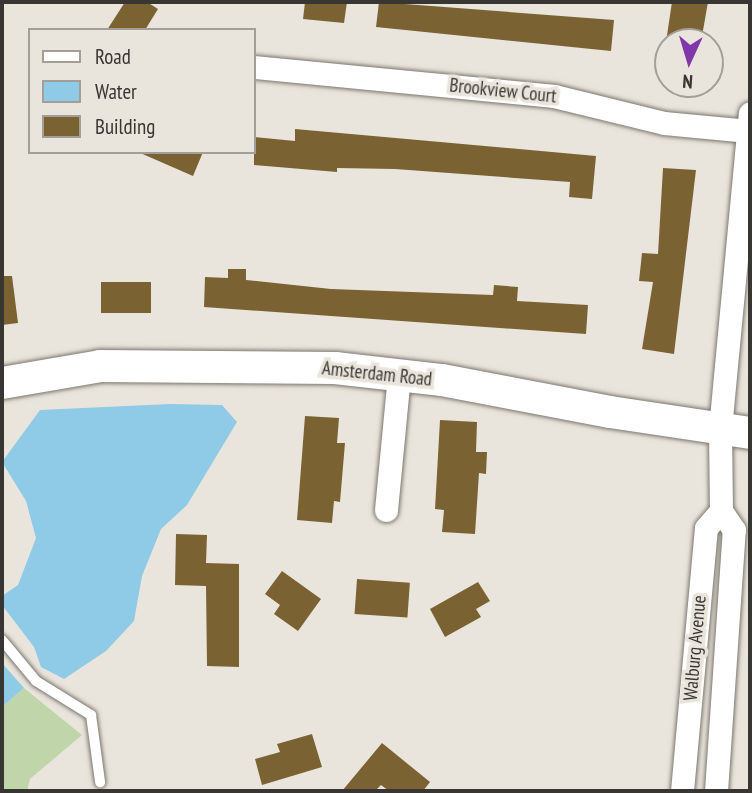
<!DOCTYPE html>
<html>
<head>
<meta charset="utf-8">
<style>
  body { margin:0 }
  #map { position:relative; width:752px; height:793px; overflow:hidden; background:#eae5dc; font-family:"PT Sans Narrow",sans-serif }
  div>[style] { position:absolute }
  .green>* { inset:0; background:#c0d6aa }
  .water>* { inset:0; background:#8fcae6 }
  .building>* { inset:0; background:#7b6233; transform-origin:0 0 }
  .roads { filter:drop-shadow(0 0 2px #7b7770) drop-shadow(0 0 2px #7b7770) }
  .lane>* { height:10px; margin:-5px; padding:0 5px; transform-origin:5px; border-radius:5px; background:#fff }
  .street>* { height:23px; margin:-11.5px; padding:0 11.5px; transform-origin:11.5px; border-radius:11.5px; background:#fff }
  .secondary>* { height:32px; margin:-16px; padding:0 16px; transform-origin:16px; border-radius:16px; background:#fff }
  span { translate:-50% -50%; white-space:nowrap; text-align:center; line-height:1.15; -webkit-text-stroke:7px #eae5dc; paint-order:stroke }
  .street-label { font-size:19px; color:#383632 }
  .frame { position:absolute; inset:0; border:4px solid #383632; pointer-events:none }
  .legend { position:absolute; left:28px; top:28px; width:228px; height:126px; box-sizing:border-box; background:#eae5dc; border:2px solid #a39f98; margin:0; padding:9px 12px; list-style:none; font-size:21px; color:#383632 }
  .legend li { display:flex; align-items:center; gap:14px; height:35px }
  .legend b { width:35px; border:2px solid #a39f98 }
  .north { position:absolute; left:654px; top:28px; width:70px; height:70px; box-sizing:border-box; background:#eae5dc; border:2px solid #a39f98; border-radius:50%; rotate:184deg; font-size:19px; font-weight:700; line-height:28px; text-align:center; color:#383632 }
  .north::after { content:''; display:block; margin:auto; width:24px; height:32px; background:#7f37a9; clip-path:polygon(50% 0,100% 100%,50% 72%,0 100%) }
</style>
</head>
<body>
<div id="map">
  <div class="green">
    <div style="clip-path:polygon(24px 688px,82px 735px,30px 779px,27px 791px,2px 791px,2px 707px)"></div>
  </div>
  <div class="water">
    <div style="clip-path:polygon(170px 404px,222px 405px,237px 422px,187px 505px,161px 529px,142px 576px,134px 621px,106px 651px,64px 679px,41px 667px,34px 647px,2px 605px,2px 596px,18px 585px,36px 538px,26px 501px,2px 462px,40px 410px)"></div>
    <div style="clip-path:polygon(2px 663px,24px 688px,2px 707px)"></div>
  </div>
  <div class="building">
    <div style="clip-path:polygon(125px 2px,147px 2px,158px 9px,145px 30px,107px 30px)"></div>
    <div style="clip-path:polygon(305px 2px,347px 2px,344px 23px,303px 19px)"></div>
    <div style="clip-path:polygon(379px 2px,614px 20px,611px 51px,376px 27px)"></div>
    <div style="clip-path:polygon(672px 2px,708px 2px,701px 42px,666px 42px)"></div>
    <div style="clip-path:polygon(295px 129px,596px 156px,592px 199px,569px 197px,570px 182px,395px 169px,337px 168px,337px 172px,254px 165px,254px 137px,295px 141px)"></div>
    <div style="clip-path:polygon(138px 152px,203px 152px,193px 176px)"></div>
    <div style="clip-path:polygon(663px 168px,696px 170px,674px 354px,642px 349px,653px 282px,639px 281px,642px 253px,658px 254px)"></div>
    <div style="clip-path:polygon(228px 269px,246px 269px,246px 280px,331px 289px,493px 295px,494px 285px,518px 287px,517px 301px,588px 305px,586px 334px,204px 307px,205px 277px,228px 278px)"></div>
    <div style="clip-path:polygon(2px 276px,12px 276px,18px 323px,2px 325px)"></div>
    <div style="left:151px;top:282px;width:31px;height:50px;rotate:90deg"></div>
    <div style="clip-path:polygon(305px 416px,339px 418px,337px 443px,345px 443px,340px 502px,334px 501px,332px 523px,297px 520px)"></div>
    <div style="clip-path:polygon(440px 420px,477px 422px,476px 452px,487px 452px,486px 474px,479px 473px,475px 534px,442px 532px,444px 510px,435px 509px)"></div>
    <div style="clip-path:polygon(176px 534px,207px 535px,206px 563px,239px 564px,239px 667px,207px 666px,206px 586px,175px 585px)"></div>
    <div style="clip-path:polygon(282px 571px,321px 599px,298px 631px,274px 614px,280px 605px,265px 594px)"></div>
    <div style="left:357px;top:579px;width:53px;height:35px;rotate:4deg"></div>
    <div style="clip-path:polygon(478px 582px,490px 601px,476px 609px,481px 617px,445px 637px,430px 609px)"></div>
    <div style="clip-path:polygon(312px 734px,322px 767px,262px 785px,255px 759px,280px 752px,277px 744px)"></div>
    <div style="clip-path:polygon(382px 743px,430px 782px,423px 791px,389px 791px,381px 785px,375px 791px,342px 791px)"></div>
  </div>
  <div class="roads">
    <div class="lane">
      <div style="left:2px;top:640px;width:53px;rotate:50.3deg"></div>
      <div style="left:36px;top:681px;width:65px;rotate:31.7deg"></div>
      <div style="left:91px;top:715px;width:68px;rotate:82.3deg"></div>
    </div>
    <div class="street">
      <div style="left:254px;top:67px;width:301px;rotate:5.5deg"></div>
      <div style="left:554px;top:96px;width:113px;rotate:13.8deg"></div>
      <div style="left:664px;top:123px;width:85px;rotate:5.4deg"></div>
      <div style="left:386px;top:510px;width:136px;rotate:-84.5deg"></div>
      <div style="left:682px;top:791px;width:264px;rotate:-84.8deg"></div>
      <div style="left:706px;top:528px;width:23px;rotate:-49deg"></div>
      <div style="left:716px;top:791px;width:262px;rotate:-86.1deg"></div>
      <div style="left:734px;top:530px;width:23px;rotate:-124deg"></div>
      <div style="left:721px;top:511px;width:82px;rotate:-90.7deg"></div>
      <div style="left:720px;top:429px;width:317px;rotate:-84.6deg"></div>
    </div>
    <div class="secondary">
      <div style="left:2px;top:383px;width:99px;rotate:-9.8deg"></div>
      <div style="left:100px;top:366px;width:235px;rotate:0.5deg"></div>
      <div style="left:335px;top:368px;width:108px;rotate:6.4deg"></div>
      <div style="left:442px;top:380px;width:171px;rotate:10.8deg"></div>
      <div style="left:610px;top:412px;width:142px;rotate:8.5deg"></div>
    </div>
  </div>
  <div class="street-label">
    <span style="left:503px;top:91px;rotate:6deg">Brookview Court</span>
    <span style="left:377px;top:374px;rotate:6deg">Amsterdam Road</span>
    <span style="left:695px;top:648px;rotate:-85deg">Walburg Avenue</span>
  </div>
  <div class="frame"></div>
  <ul class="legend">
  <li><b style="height:9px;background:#fff"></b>Road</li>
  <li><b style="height:19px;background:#8fcae6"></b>Water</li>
  <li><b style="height:19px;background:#7b6233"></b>Building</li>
  </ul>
  <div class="north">N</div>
</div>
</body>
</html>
